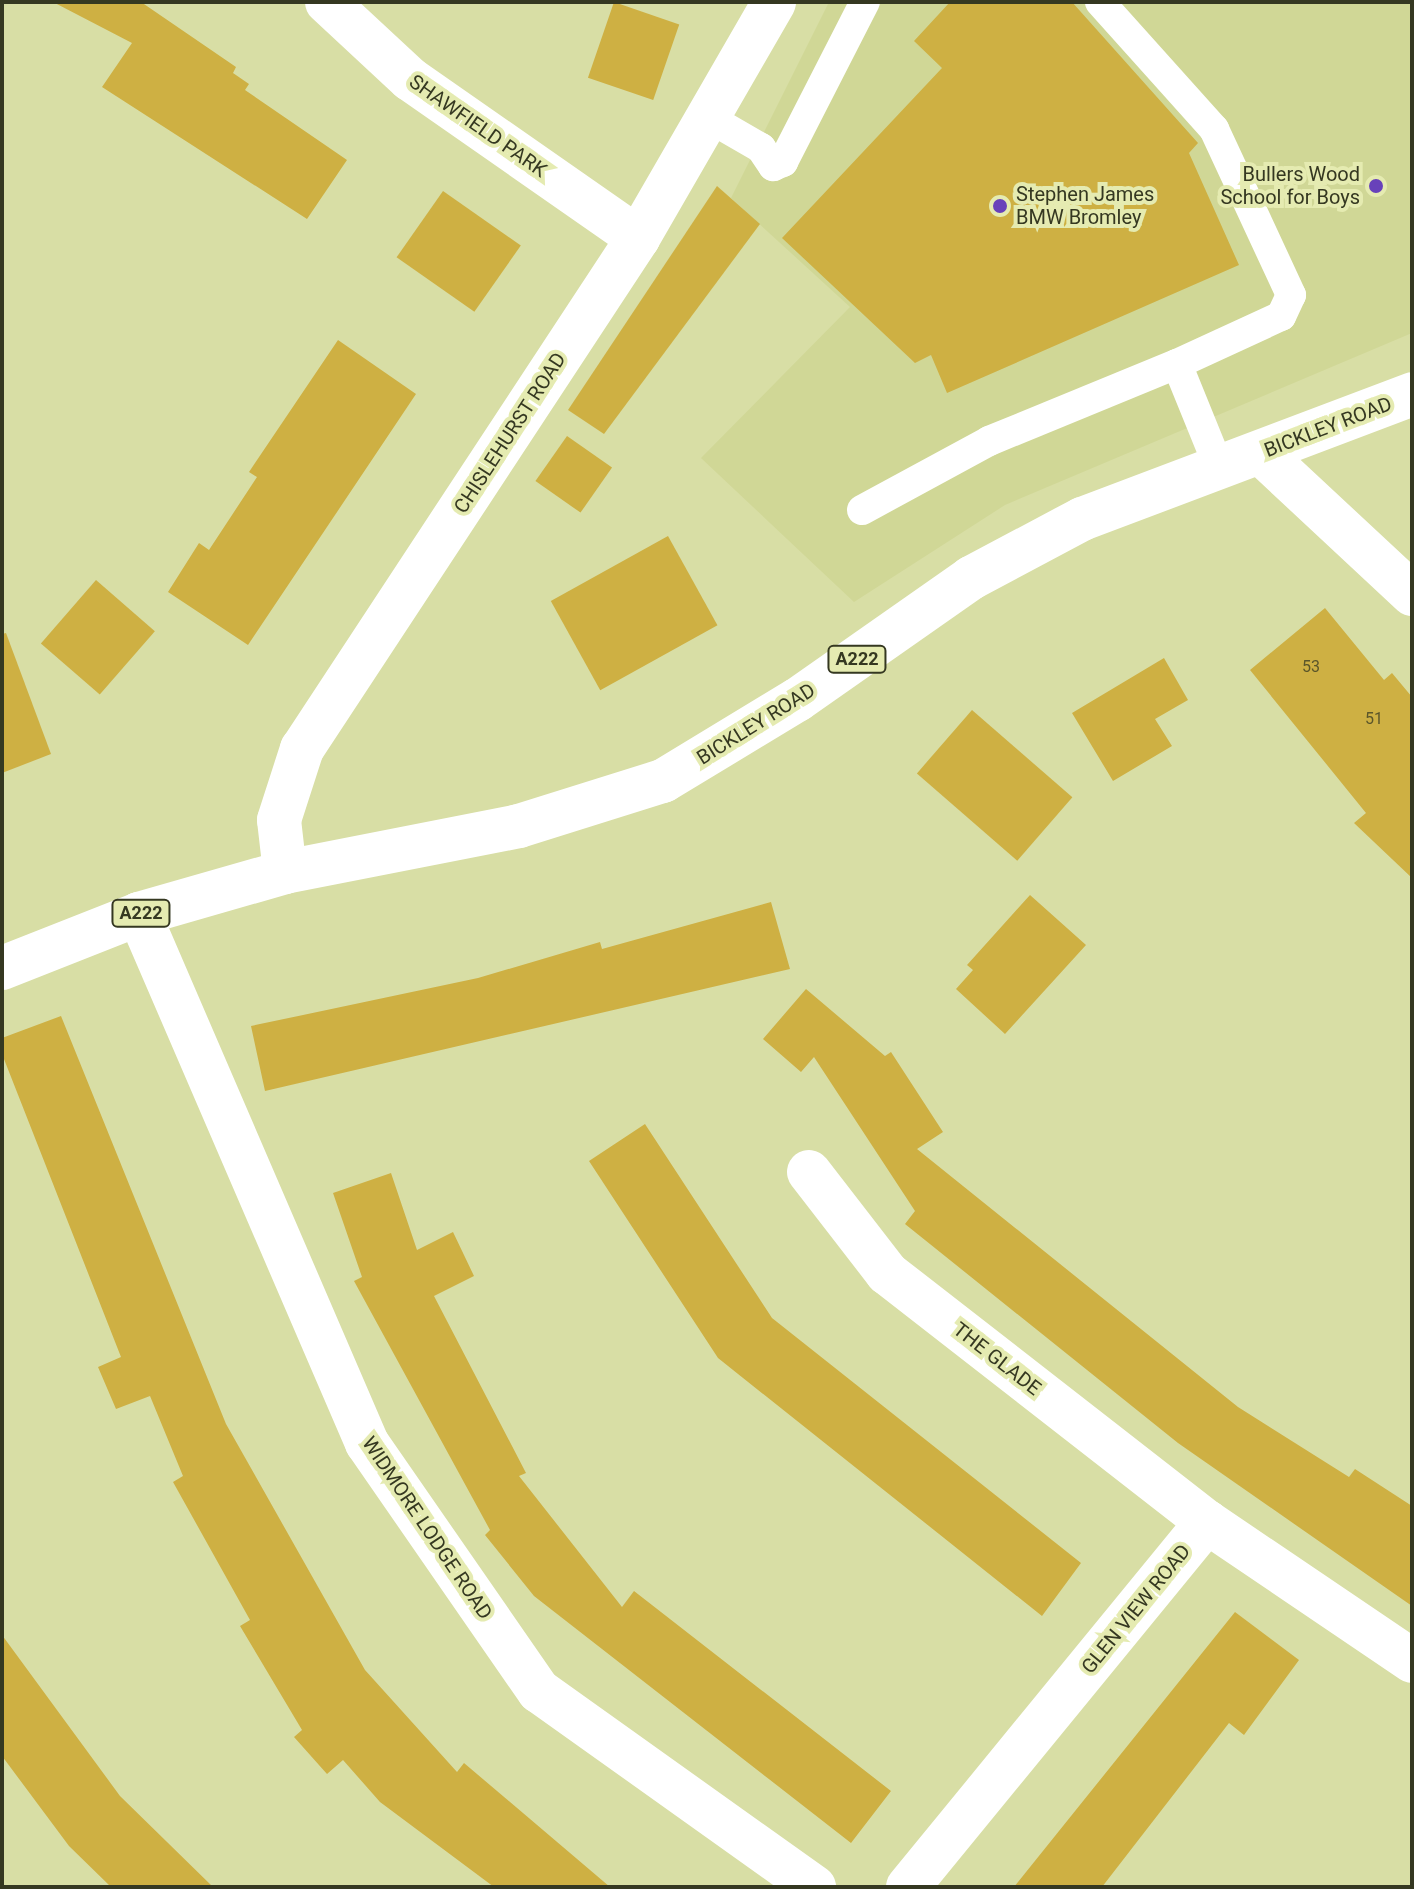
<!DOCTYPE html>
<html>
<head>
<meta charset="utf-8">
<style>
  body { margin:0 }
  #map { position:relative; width:1414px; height:1889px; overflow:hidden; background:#d8dea5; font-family:Roboto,sans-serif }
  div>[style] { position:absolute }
  .built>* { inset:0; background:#d0d796 }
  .building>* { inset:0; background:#ceb043; transform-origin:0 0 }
  .service>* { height:30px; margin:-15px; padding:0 15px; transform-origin:15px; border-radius:15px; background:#fff }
  .minor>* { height:44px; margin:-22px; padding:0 22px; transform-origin:22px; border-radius:22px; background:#fff }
  .secondary>* { height:44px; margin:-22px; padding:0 22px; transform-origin:22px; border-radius:22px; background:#fff }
  .primary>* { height:44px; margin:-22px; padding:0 22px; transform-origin:22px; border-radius:22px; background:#fff }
  .dots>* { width:22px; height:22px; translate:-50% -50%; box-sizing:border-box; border:4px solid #e5ebb1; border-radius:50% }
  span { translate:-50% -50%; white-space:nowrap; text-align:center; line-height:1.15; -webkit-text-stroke:8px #e5ebb1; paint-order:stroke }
  .number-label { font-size:16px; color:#5b562a }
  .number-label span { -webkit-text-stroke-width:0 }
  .shield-label span { padding:2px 6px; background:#e5ebb1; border:2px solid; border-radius:6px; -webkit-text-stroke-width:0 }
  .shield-label { font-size:18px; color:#353821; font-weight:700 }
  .street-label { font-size:20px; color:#353821 }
  .poi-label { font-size:20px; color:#353821 }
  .right { translate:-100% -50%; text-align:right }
  .left { translate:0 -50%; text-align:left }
  .frame { position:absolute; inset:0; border:4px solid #353821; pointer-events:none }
</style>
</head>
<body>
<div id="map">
  <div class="built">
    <div style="clip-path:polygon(829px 2px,1412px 2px,1412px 333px,1005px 505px,854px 602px,701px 458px,850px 307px,731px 198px)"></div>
  </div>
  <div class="building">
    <div style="clip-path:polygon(53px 2px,141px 2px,236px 67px,233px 73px,249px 84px,245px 90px,347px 160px,307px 219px,102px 87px,132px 43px)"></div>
    <div style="left:614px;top:2px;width:69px;height:80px;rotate:19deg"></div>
    <div style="clip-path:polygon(950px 2px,1072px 2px,1198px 143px,1189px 153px,1239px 265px,947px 393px,931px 355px,915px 363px,782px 238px,942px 68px,914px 41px)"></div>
    <div style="clip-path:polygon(717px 186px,760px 224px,604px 434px,568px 410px)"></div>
    <div style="left:443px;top:191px;width:95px;height:81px;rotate:35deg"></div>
    <div style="clip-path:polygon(338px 340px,416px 394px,248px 645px,168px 592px,199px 543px,209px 550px,257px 477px,249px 472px)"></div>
    <div style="left:567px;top:436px;width:55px;height:55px;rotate:35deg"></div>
    <div style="left:668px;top:536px;width:102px;height:134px;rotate:61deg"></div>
    <div style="left:96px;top:580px;width:78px;height:84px;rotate:41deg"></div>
    <div style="clip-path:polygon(1325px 608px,1384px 680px,1392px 673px,1412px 697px,1412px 878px,1354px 823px,1366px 813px,1250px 670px)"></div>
    <div style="clip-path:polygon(6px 633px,51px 754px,2px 773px,2px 634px)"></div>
    <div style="clip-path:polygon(1164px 658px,1188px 700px,1155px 719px,1172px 746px,1113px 781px,1072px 713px)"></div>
    <div style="left:972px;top:710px;width:133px;height:84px;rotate:41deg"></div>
    <div style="clip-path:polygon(1030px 895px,1086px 945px,1005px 1034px,956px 989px,973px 970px,967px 965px)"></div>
    <div style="clip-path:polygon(771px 902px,790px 969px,265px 1091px,251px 1026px,478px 978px,600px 942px,602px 949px)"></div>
    <div style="clip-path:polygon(806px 989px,885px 1056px,891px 1052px,943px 1132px,917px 1149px,1238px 1407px,1349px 1477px,1355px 1469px,1412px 1506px,1412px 1606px,1178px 1443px,905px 1224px,915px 1211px,814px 1057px,801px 1072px,763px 1039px)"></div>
    <div style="clip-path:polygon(61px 1016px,226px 1424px,365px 1670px,457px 1772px,464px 1763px,610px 1887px,494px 1887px,380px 1802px,343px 1760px,327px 1774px,294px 1737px,302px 1730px,240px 1626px,250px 1620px,173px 1482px,183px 1476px,150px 1396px,116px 1409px,98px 1367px,121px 1357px,2px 1054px,2px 1038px)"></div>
    <div style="clip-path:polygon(645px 1124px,772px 1318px,1081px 1563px,1042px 1616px,718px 1358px,589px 1161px)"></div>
    <div style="clip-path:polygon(391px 1173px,417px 1250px,453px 1232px,474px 1276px,434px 1296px,526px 1473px,519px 1476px,622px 1607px,634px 1591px,891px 1791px,851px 1843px,534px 1596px,485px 1535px,490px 1530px,354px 1281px,362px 1277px,333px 1193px)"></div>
    <div style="clip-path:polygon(1235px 1612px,1299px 1660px,1244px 1735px,1229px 1723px,1102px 1887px,1014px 1887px)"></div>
    <div style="clip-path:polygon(2px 1635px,120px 1796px,213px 1887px,111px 1887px,69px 1846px,2px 1756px)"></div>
  </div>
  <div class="service">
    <div style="left:1100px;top:2px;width:171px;rotate:48.1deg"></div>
    <div style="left:1214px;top:129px;width:183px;rotate:65.1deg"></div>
    <div style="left:1291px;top:295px;width:23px;rotate:115deg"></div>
    <div style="left:1281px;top:316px;width:115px;rotate:155.2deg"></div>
    <div style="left:709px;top:118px;width:60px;rotate:30deg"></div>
    <div style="left:761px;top:148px;width:22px;rotate:56deg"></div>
    <div style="left:773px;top:166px;width:11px;rotate:-22deg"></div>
    <div style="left:783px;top:162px;width:180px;rotate:-62.9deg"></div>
    <div style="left:862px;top:510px;width:145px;rotate:-28.5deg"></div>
    <div style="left:989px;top:441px;width:203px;rotate:-22.3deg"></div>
    <div style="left:1177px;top:364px;width:114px;rotate:67.9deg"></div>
  </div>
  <div class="minor">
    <div style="left:327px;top:2px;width:113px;rotate:42.9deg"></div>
    <div style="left:410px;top:79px;width:278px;rotate:34.9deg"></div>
    <div style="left:1261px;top:453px;width:207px;rotate:43deg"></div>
    <div style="left:139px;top:914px;width:576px;rotate:66.68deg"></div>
    <div style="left:367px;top:1443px;width:302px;rotate:55.3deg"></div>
    <div style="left:539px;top:1691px;width:338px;rotate:35.5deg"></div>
    <div style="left:809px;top:1172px;width:128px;rotate:52.3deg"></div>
    <div style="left:887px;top:1273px;width:405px;rotate:37.9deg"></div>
    <div style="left:908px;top:1887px;width:472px;rotate:-50.7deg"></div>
    <div style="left:1207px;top:1522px;width:248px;rotate:34.1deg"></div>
  </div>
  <div class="secondary">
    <div style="left:285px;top:872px;width:52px;rotate:-96.6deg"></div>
    <div style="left:279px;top:820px;width:75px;rotate:-72.1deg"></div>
    <div style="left:302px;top:749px;width:612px;rotate:-56.67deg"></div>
    <div style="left:638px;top:238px;width:272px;rotate:-60deg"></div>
  </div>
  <div class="primary">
    <div style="left:2px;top:968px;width:147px;rotate:-21.5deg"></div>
    <div style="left:139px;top:914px;width:152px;rotate:-16deg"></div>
    <div style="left:285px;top:872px;width:238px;rotate:-11.1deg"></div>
    <div style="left:519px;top:826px;width:151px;rotate:-17.4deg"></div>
    <div style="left:663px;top:781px;width:157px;rotate:-31.2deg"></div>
    <div style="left:797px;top:700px;width:213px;rotate:-35deg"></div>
    <div style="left:971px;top:578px;width:126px;rotate:-28deg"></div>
    <div style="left:1082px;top:519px;width:353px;rotate:-20.7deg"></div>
  </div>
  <div class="dots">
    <div style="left:1376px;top:186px;background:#6842ba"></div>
    <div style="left:1000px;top:206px;background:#6842ba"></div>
  </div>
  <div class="number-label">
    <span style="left:1311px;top:667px">53</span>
    <span style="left:1374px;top:719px">51</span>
  </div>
  <div class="shield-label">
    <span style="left:857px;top:659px">A222</span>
    <span style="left:141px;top:913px">A222</span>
  </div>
  <div class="street-label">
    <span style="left:478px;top:126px;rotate:35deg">SHAWFIELD PARK</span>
    <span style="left:1328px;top:427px;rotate:-21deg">BICKLEY ROAD</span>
    <span style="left:510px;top:433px;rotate:-57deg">CHISLEHURST ROAD</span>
    <span style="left:756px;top:724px;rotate:-32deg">BICKLEY ROAD</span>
    <span style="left:997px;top:1359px;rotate:38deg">THE GLADE</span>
    <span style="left:427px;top:1528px;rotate:56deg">WIDMORE LODGE ROAD</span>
    <span style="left:1136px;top:1609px;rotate:-51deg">GLEN VIEW ROAD</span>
  </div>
  <div class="poi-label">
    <span class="right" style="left:1360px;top:186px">Bullers Wood<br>School for Boys</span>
    <span class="left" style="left:1016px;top:206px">Stephen James<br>BMW Bromley</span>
  </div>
  <div class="frame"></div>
</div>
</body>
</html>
